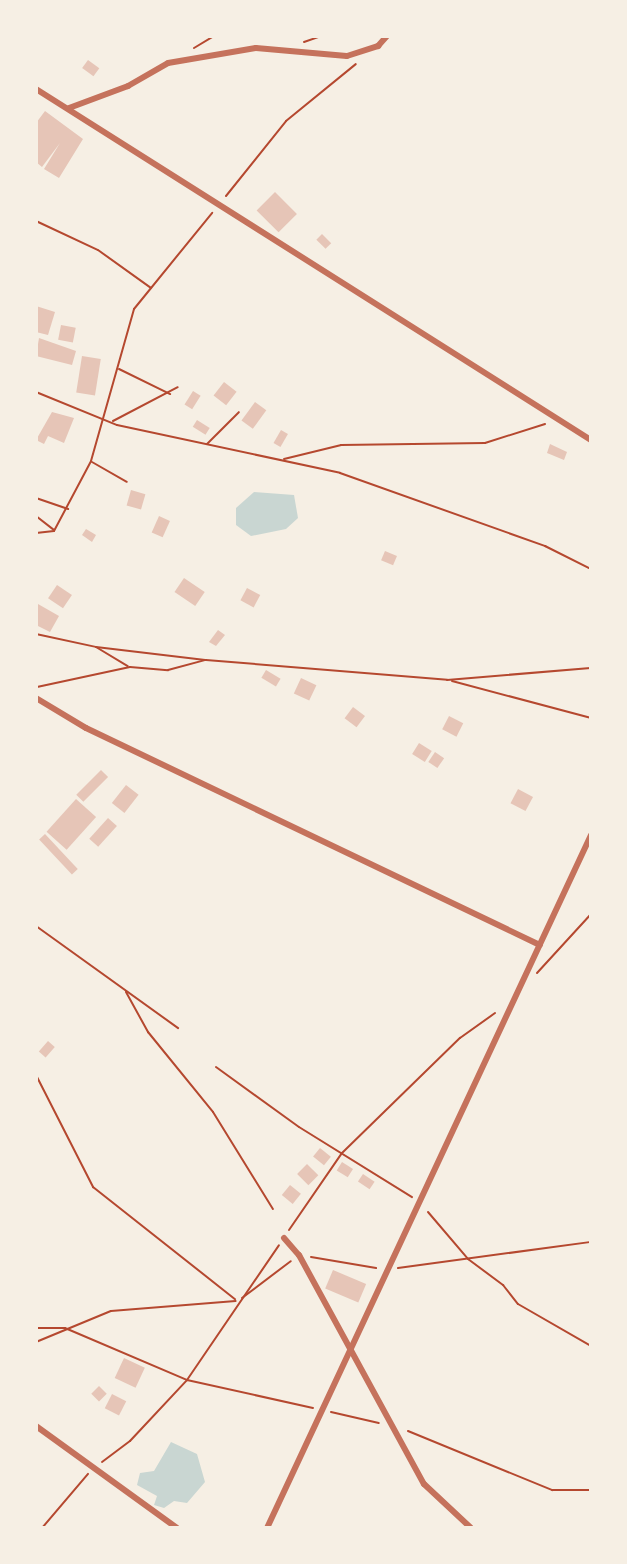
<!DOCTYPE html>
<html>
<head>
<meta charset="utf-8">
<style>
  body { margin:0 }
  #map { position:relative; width:627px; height:1564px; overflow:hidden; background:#f6efe4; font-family:Quicksand,sans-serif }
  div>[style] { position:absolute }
  .water>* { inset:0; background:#c9d6d2 }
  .building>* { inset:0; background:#e6c5b7; transform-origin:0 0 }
  .path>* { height:2px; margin:-1px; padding:0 1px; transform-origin:1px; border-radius:1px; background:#b5482f }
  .minor>* { height:6px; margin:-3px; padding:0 3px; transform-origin:3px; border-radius:3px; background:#c5725c }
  span { translate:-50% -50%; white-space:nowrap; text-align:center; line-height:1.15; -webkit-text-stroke:6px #f6efe4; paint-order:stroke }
  .frame { position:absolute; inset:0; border:38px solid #f6efe4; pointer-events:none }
</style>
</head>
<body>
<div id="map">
  <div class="water">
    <div style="clip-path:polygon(254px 492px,294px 495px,298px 518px,286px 529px,251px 536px,236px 525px,236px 508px)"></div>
    <div style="clip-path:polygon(171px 1442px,197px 1454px,205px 1482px,187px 1503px,174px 1501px,164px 1508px,154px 1505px,157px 1496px,137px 1485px,140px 1473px,154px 1471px)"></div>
  </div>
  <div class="building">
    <div style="left:88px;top:60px;width:14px;height:10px;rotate:36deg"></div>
    <div style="clip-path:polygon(45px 111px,83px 139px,59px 178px,44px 169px,60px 143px,42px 167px,36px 162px,36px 123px)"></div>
    <div style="left:275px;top:192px;width:31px;height:26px;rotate:45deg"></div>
    <div style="left:322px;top:234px;width:13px;height:8px;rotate:45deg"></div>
    <div style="clip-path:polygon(36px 306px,55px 312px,48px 335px,36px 332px)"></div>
    <div style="left:61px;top:325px;width:15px;height:15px;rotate:11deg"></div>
    <div style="clip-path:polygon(39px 338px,76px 351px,72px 365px,36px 356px)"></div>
    <div style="left:82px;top:356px;width:19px;height:37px;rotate:9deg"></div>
    <div style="left:224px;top:382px;width:16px;height:17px;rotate:38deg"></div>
    <div style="left:193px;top:391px;width:9px;height:16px;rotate:32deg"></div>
    <div style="left:255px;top:402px;width:14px;height:23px;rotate:36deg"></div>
    <div style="clip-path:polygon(52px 412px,74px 418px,64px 443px,48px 436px,44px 444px,36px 440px)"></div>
    <div style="left:197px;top:420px;width:15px;height:8px;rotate:32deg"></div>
    <div style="left:281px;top:430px;width:8px;height:15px;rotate:30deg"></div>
    <div style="clip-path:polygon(550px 444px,567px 452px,564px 460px,547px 453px)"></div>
    <div style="left:131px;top:490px;width:15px;height:16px;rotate:16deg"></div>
    <div style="left:159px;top:516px;width:12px;height:18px;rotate:24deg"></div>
    <div style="clip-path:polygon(86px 529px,96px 535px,92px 542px,82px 535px)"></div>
    <div style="left:385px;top:551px;width:13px;height:10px;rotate:23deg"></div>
    <div style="left:184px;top:578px;width:25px;height:17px;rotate:34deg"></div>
    <div style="left:57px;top:585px;width:18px;height:16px;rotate:34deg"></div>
    <div style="left:247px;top:588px;width:15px;height:14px;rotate:28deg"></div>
    <div style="clip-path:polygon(38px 604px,59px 616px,50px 632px,36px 625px)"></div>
    <div style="clip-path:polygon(218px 630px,225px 635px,216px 646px,209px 642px)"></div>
    <div style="left:266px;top:670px;width:17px;height:9px;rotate:31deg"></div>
    <div style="left:301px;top:678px;width:17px;height:17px;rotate:25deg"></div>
    <div style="left:353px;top:707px;width:15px;height:14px;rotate:37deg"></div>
    <div style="left:449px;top:716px;width:16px;height:15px;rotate:27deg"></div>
    <div style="left:419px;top:743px;width:15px;height:13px;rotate:32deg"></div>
    <div style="left:435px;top:752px;width:11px;height:12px;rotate:34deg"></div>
    <div style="left:101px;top:770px;width:10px;height:35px;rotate:45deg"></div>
    <div style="left:126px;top:785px;width:16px;height:23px;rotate:38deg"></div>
    <div style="left:518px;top:789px;width:17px;height:16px;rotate:28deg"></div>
    <div style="left:76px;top:799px;width:27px;height:44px;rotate:42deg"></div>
    <div style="left:108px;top:818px;width:12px;height:28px;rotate:42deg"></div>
    <div style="left:45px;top:834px;width:48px;height:8px;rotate:47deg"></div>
    <div style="left:48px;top:1041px;width:9px;height:14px;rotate:41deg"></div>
    <div style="left:320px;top:1148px;width:14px;height:11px;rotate:39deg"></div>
    <div style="left:342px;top:1162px;width:13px;height:10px;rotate:32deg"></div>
    <div style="left:307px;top:1164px;width:16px;height:14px;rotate:45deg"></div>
    <div style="left:363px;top:1174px;width:14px;height:9px;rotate:34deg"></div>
    <div style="left:290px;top:1185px;width:14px;height:13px;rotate:39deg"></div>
    <div style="left:333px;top:1270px;width:36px;height:20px;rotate:23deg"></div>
    <div style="left:124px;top:1358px;width:23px;height:22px;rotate:25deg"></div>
    <div style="left:99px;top:1386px;width:11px;height:11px;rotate:45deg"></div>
    <div style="left:112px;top:1394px;width:16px;height:16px;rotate:27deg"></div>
  </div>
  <div class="path">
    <div style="left:304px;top:42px;width:18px;rotate:-19deg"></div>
    <div style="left:194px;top:48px;width:23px;rotate:-31deg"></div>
    <div style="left:226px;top:196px;width:96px;rotate:-51.3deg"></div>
    <div style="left:286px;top:121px;width:90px;rotate:-39.2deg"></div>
    <div style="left:36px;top:221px;width:68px;rotate:25.1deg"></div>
    <div style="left:98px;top:250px;width:65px;rotate:35.6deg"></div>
    <div style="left:119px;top:369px;width:57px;rotate:26.1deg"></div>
    <div style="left:36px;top:392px;width:87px;rotate:22.2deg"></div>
    <div style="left:117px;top:425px;width:228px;rotate:12.1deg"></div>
    <div style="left:340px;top:473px;width:218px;rotate:19.6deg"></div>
    <div style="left:545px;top:546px;width:51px;rotate:26.6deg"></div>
    <div style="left:113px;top:421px;width:73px;rotate:-27.6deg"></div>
    <div style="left:207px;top:444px;width:45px;rotate:-45deg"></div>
    <div style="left:284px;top:459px;width:59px;rotate:-13.8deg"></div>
    <div style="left:341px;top:445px;width:144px;rotate:-0.8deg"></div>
    <div style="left:485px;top:443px;width:63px;rotate:-17.6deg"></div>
    <div style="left:92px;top:462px;width:40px;rotate:29.7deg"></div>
    <div style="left:36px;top:498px;width:34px;rotate:19deg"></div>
    <div style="left:36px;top:516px;width:23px;rotate:38deg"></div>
    <div style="left:36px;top:533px;width:18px;rotate:-6deg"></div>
    <div style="left:54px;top:531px;width:79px;rotate:-62.1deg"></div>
    <div style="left:91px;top:461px;width:158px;rotate:-74.2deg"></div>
    <div style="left:134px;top:309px;width:124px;rotate:-50.9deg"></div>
    <div style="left:36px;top:634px;width:61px;rotate:12.2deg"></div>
    <div style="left:96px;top:647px;width:37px;rotate:31deg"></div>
    <div style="left:96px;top:647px;width:110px;rotate:6.8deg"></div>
    <div style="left:452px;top:681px;width:144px;rotate:14.9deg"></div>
    <div style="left:37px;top:687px;width:95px;rotate:-12.1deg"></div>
    <div style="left:130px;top:667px;width:38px;rotate:5deg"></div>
    <div style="left:168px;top:670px;width:39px;rotate:-15deg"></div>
    <div style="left:206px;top:660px;width:242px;rotate:4.7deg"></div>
    <div style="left:447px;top:680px;width:144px;rotate:-4.8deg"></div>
    <div style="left:36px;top:926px;width:175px;rotate:35.7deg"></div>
    <div style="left:537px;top:973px;width:80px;rotate:-47.5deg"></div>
    <div style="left:126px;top:992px;width:46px;rotate:61.2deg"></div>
    <div style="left:148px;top:1032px;width:103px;rotate:50.9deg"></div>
    <div style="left:213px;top:1112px;width:114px;rotate:58.3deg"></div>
    <div style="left:216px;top:1067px;width:102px;rotate:35.9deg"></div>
    <div style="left:299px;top:1127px;width:133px;rotate:31.8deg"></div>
    <div style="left:36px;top:1075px;width:126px;rotate:63deg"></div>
    <div style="left:93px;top:1187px;width:181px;rotate:38.3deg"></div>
    <div style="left:428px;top:1212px;width:62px;rotate:49.6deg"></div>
    <div style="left:468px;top:1259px;width:44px;rotate:36.6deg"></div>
    <div style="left:503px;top:1285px;width:24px;rotate:52deg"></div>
    <div style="left:518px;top:1304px;width:84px;rotate:29.9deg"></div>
    <div style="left:289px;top:1230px;width:93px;rotate:-55.5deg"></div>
    <div style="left:342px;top:1153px;width:165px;rotate:-44.3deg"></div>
    <div style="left:460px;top:1038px;width:43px;rotate:-35.5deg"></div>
    <div style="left:311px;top:1257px;width:66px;rotate:9.6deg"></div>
    <div style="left:398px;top:1268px;width:195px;rotate:-7.7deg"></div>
    <div style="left:242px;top:1298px;width:61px;rotate:-37.1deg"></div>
    <div style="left:36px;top:1328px;width:29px"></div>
    <div style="left:65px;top:1328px;width:133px;rotate:23.1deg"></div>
    <div style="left:187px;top:1380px;width:129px;rotate:12.5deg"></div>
    <div style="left:36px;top:1342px;width:81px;rotate:-22.5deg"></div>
    <div style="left:111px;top:1311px;width:125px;rotate:-4.6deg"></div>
    <div style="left:331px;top:1412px;width:49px;rotate:12.9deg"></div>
    <div style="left:408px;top:1431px;width:156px;rotate:22.3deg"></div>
    <div style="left:552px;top:1490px;width:39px"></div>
    <div style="left:102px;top:1462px;width:35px;rotate:-37deg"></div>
    <div style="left:130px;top:1441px;width:83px;rotate:-46.9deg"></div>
    <div style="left:187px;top:1380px;width:163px;rotate:-55.7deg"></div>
    <div style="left:42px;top:1528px;width:71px;rotate:-49.6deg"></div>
  </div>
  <div class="minor">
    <div style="left:36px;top:89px;width:657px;rotate:32.31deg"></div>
    <div style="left:69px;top:108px;width:63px;rotate:-20.4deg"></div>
    <div style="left:128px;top:86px;width:46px;rotate:-29.9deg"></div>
    <div style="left:168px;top:63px;width:89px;rotate:-9.7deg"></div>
    <div style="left:256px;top:48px;width:91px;rotate:5deg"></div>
    <div style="left:347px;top:56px;width:33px;rotate:-18deg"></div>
    <div style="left:378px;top:46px;width:13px;rotate:-48deg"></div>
    <div style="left:36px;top:698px;width:58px;rotate:31deg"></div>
    <div style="left:86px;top:728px;width:503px;rotate:25.55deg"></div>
    <div style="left:284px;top:1238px;width:23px;rotate:49deg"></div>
    <div style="left:299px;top:1255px;width:261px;rotate:61.4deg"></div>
    <div style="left:424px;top:1484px;width:64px;rotate:43.1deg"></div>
    <div style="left:36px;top:1426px;width:174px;rotate:35.9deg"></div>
    <div style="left:267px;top:1528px;width:765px;rotate:-64.94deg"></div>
  </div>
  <div class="frame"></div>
</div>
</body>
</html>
